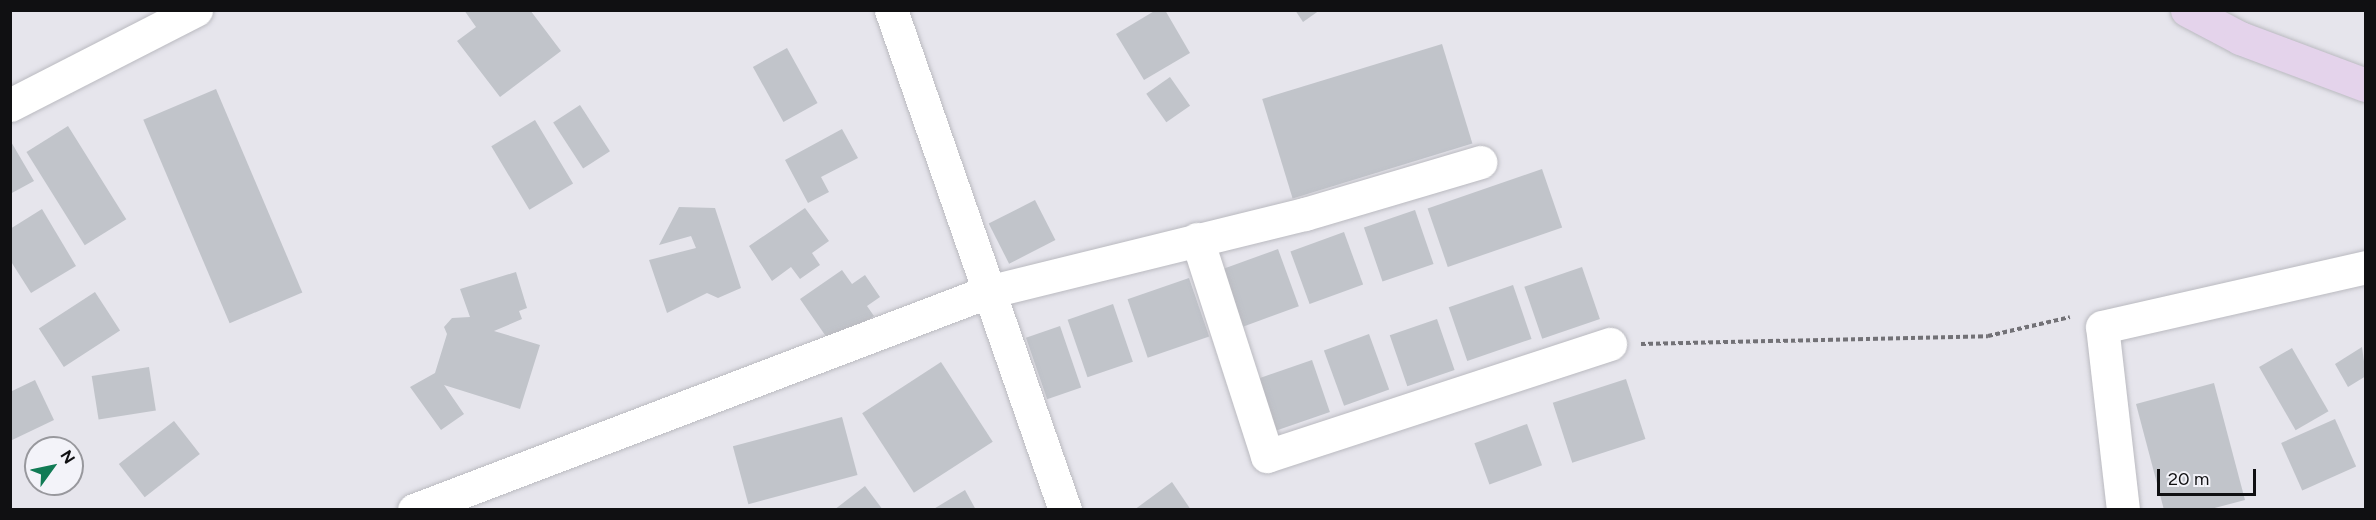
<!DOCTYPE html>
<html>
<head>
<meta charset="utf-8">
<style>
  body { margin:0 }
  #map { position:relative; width:2376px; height:520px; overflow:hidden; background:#e6e5ec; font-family:Figtree,sans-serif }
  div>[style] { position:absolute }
  .building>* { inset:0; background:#c1c4ca; transform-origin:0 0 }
  .path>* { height:4px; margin-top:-2px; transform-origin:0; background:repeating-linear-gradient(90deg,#727176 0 4.5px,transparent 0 7.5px) }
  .roads { filter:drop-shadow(0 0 2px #babac0) drop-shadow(0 0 2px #babac0) }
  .minor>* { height:33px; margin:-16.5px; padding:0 16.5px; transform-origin:16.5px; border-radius:16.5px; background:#fff }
  .tertiary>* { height:33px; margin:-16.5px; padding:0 16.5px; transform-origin:16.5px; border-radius:16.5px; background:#fff }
  .secondary>* { height:33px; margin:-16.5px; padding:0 16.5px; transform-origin:16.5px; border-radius:16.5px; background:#e4d3eb }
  span { translate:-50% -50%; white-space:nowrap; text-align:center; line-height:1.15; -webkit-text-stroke:6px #f3f3f9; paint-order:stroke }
  .frame { position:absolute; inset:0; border:12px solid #101012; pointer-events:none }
  .north { position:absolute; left:24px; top:436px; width:60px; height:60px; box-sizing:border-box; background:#f3f3f9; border:2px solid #98989d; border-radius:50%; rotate:57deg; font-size:16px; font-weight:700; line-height:24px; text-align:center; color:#101012 }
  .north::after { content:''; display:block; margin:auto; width:21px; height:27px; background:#117b55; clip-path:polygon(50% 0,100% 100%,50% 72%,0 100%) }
  .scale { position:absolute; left:2157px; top:469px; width:99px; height:27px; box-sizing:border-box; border:3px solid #101012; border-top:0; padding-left:8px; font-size:18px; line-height:21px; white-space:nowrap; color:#101012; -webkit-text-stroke:4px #f3f3f9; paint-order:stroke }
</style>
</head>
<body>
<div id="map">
  <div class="building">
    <div style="clip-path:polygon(464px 10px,530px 10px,561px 51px,500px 97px,457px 41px,476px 27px)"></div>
    <div style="clip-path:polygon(1156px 10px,1165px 10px,1190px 53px,1144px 80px,1116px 34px)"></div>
    <div style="clip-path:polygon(1295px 10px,1320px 10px,1303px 22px)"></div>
    <div style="left:1442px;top:44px;width:104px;height:188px;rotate:73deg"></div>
    <div style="left:787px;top:48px;width:63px;height:39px;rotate:61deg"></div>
    <div style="left:1170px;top:77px;width:35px;height:29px;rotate:55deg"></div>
    <div style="left:216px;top:89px;width:221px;height:79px;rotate:67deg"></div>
    <div style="left:580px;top:105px;width:55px;height:32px;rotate:57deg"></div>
    <div style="left:535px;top:120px;width:74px;height:51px;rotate:59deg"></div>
    <div style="left:68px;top:126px;width:110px;height:49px;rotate:58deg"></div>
    <div style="clip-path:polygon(842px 129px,858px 158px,821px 177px,829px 192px,808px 203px,785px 160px)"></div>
    <div style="clip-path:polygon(10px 140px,34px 181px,10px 194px)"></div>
    <div style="left:1542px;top:169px;width:62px;height:121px;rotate:71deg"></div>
    <div style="left:1035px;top:200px;width:45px;height:52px;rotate:63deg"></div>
    <div style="clip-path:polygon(679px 207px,715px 208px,741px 288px,718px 298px,707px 293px,667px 313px,649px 260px,696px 248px,691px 236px,659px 245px)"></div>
    <div style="clip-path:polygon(805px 208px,829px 241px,812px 253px,820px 265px,800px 279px,791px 267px,772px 281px,749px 246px)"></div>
    <div style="clip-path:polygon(42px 209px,76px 266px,31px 293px,10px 260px,10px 229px)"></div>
    <div style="left:1415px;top:210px;width:57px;height:54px;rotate:71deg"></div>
    <div style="left:1344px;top:232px;width:56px;height:57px;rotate:70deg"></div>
    <div style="left:1278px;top:249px;width:61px;height:66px;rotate:70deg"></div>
    <div style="left:1582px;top:267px;width:55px;height:61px;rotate:71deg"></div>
    <div style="clip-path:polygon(842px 270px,852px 284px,865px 275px,880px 297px,867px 306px,874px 316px,832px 345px,800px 299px)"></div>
    <div style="clip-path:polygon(516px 272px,527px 308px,519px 311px,522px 319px,494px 331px,540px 345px,520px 409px,444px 385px,464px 414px,441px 430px,410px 387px,435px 373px,447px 334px,444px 327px,452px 318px,470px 317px,460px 289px)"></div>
    <div style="left:1189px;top:278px;width:62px;height:65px;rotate:71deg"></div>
    <div style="left:1513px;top:285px;width:57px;height:68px;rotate:71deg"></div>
    <div style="left:95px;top:292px;width:46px;height:67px;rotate:57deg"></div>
    <div style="left:1113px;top:304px;width:61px;height:48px;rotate:71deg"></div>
    <div style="left:1437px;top:319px;width:54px;height:50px;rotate:71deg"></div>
    <div style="left:1060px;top:326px;width:65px;height:36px;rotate:71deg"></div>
    <div style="left:1369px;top:334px;width:59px;height:48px;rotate:70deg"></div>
    <div style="clip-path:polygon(2362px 347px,2366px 376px,2348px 387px,2335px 364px)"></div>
    <div style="left:2292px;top:348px;width:73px;height:38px;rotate:60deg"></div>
    <div style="left:1312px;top:360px;width:55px;height:58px;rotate:71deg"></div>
    <div style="left:941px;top:362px;width:95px;height:94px;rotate:57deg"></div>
    <div style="left:149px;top:367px;width:44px;height:58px;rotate:81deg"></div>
    <div style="left:1626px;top:379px;width:63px;height:77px;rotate:72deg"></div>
    <div style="clip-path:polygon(35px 380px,54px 420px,10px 441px,10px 392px)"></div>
    <div style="clip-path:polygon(2214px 383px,2245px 500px,2207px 510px,2164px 510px,2136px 404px)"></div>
    <div style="left:842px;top:417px;width:60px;height:113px;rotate:75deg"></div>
    <div style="left:2335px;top:419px;width:52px;height:59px;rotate:66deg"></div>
    <div style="left:174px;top:421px;width:42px;height:70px;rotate:52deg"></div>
    <div style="left:1527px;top:424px;width:44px;height:56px;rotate:70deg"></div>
    <div style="clip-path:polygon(1172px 482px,1191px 510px,1134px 510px)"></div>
    <div style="clip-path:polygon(865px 486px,883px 510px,834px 510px)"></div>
    <div style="clip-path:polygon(965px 490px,976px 510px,932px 510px)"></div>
  </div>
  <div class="path">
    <div style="left:1641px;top:344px;width:347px;rotate:-1.3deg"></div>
    <div style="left:1988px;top:336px;width:84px;rotate:-13deg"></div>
  </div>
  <div class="roads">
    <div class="minor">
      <div style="left:10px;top:105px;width:209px;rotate:-27.1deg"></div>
      <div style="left:1197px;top:239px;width:228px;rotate:72.1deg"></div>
      <div style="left:1267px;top:456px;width:361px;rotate:-18.1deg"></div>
      <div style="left:414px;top:510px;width:613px;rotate:-20.83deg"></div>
      <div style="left:987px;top:292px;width:327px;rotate:-13.8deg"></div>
      <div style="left:1305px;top:214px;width:183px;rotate:-16.5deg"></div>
      <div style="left:2123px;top:510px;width:184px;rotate:-96.5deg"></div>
      <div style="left:2102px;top:327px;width:271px;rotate:-12.8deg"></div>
    </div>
    <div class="tertiary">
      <div style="left:891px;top:10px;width:529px;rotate:70.81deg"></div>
    </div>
    <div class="secondary">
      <div style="left:2187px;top:10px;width:60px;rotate:27.8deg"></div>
      <div style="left:2240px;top:38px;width:134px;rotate:20.5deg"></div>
    </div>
  </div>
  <div class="frame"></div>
  <div class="north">N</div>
  <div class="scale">20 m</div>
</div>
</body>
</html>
